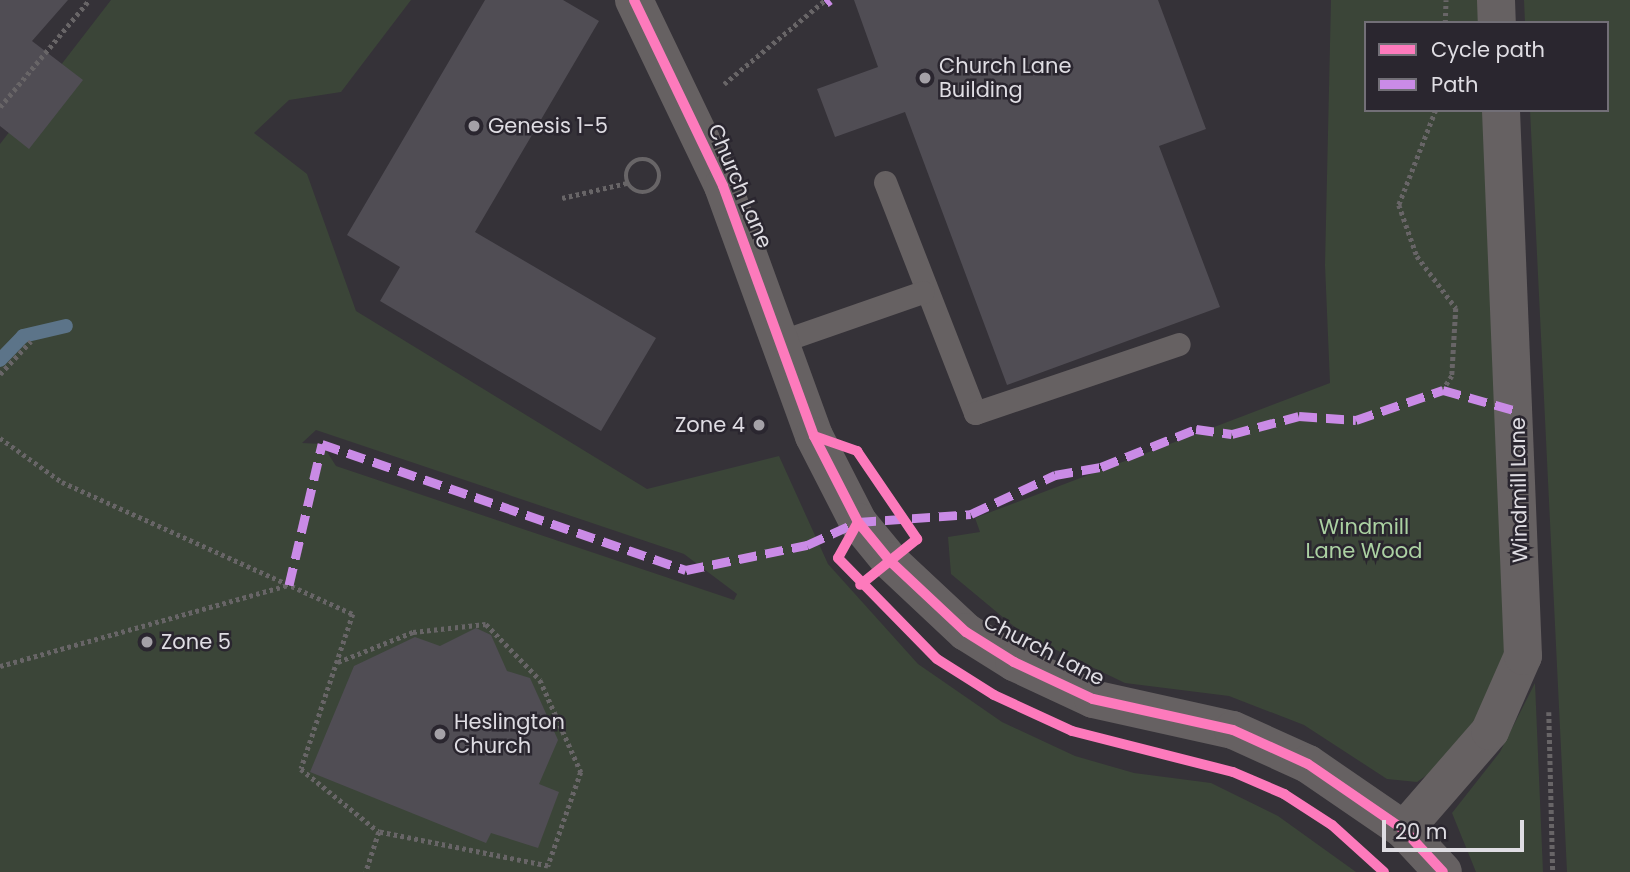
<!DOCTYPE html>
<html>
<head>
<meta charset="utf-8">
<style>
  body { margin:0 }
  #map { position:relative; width:1630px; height:872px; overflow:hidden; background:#353238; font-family:Poppins,sans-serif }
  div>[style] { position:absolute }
  .green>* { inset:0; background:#3b4538 }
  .stream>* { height:14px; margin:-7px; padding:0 7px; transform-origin:7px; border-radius:7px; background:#5c7489 }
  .building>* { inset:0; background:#504d54 }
  .path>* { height:4.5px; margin-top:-2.25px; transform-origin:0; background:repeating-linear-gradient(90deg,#686567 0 3.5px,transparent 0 7px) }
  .path>.ring { margin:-2.25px; padding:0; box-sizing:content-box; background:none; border:4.5px solid #686567; border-radius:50% }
  .lane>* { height:23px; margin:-11.5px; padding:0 11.5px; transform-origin:11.5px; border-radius:11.5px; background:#666162 }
  .street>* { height:38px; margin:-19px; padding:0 19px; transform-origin:19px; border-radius:19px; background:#666162 }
  .quiet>* { height:9px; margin-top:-4.5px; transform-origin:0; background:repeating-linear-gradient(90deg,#ca8be6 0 18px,transparent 0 27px) }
  .cycleway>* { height:10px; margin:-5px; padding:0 5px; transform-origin:5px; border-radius:5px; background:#fd7abc }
  .dots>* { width:19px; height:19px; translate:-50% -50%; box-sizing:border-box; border:4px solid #2a262f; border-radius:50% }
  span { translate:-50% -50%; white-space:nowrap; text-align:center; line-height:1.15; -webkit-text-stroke:5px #2a262f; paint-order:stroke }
  .poi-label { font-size:21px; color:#dfdde3 }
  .left { translate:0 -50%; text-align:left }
  .right { translate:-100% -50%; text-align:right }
  .street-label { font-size:21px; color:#dfdde3 }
  .park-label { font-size:21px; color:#abd1a2 }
  .legend { position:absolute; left:1364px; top:21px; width:245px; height:91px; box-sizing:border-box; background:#2a262f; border:2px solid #726f77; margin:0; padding:9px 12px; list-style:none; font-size:21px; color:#dfdde3 }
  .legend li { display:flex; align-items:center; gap:14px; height:35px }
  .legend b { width:35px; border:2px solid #726f77 }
  .scale { position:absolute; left:1382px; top:820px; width:142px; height:32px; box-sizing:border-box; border:4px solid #dfdde3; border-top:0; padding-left:9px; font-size:21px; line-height:24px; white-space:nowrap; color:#dfdde3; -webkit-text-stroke:5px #2a262f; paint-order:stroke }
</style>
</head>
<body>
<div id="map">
  <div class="green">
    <div style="clip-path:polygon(evenodd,111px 0,411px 0,341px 92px,289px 100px,254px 133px,307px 174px,356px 311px,647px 489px,779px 456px,828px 564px,918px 664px,1002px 722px,1075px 756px,1134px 773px,1211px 783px,1278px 816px,1356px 872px,0 872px,0 144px,111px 0,316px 430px,684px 554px,737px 594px,734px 600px,336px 466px,322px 444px,302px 443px,316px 430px)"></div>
    <div style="clip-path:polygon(1331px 0,1493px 0,1494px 23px,1366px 23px,1366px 110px,1499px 110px,1521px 656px,1443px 764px,1417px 782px,1387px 779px,1304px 725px,1229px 696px,1125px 683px,1023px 634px,951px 574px,948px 537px,980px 532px,975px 518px,1330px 383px,1325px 265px)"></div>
    <div style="clip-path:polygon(1524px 0,1630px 0,1630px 872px,1567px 872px,1530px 110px,1607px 110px,1607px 23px,1525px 23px)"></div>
    <div style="clip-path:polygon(1535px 683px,1543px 872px,1476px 872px,1452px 813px,1500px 752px)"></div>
  </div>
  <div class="stream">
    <div style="left:0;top:360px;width:33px;rotate:-46deg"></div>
    <div style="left:23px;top:336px;width:44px;rotate:-13.1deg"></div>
  </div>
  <div class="building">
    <div style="clip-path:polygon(0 0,68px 0,32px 41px,83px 80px,29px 149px,0 126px)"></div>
    <div style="clip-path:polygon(485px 0,563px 0,599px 21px,475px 232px,656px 338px,601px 431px,380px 301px,400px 267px,347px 235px)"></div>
    <div style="clip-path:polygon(854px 0,1158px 0,1206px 129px,1159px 146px,1220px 307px,1007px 385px,905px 112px,835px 137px,817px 89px,878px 67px)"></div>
    <div style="clip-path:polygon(476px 628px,491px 635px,507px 671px,530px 678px,558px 740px,539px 784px,559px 792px,538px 848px,491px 833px,486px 843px,310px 772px,354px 666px,415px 637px,440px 646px)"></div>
  </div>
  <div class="path">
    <div style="left:1445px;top:23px;width:23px;rotate:-88deg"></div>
    <div style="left:724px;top:84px;width:131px;rotate:-39.7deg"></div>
    <div style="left:0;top:107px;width:139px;rotate:-50.2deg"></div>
    <div style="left:1436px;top:110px;width:102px;rotate:111.3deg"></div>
    <div style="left:1399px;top:205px;width:54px;rotate:70.6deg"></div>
    <div style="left:1417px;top:256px;width:65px;rotate:53.1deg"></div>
    <div style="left:1456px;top:308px;width:68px;rotate:93.4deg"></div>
    <div style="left:1452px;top:376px;width:17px;rotate:123deg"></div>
    <div class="ring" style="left:626px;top:159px;width:29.5px;height:29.5px"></div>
    <div style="left:562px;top:198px;width:67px;rotate:-13deg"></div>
    <div style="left:0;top:374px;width:45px;rotate:-46.8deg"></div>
    <div style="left:0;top:438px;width:76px;rotate:35.4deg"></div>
    <div style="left:62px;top:482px;width:320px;rotate:24.4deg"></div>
    <div style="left:353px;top:614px;width:163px;rotate:108.5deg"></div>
    <div style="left:301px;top:769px;width:100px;rotate:38.9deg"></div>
    <div style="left:379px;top:832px;width:42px;rotate:108deg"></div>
    <div style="left:338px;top:662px;width:81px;rotate:-21.8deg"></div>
    <div style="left:413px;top:632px;width:73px;rotate:-6.3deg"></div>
    <div style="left:486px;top:624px;width:78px;rotate:46deg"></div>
    <div style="left:540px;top:680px;width:101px;rotate:66deg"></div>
    <div style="left:581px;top:772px;width:100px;rotate:109.3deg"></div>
    <div style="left:548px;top:866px;width:172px;rotate:-168.6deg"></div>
    <div style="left:0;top:666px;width:299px;rotate:-15.7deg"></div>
    <div style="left:1549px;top:712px;width:160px;rotate:88.6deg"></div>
  </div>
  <div class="lane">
    <div style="left:885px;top:182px;width:248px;rotate:68.7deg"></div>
    <div style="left:975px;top:413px;width:215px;rotate:-18.7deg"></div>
    <div style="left:782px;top:341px;width:149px;rotate:-19.2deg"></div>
  </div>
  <div class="street">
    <div style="left:634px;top:0;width:206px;rotate:64.4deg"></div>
    <div style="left:723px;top:186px;width:266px;rotate:70deg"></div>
    <div style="left:814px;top:436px;width:97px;rotate:62.9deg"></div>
    <div style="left:858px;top:522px;width:50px;rotate:50.6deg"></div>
    <div style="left:890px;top:561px;width:104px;rotate:43.1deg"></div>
    <div style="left:966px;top:632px;width:57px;rotate:32deg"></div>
    <div style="left:1014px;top:662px;width:87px;rotate:25.1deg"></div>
    <div style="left:1093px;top:699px;width:143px;rotate:12.5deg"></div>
    <div style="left:1233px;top:730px;width:82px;rotate:24.4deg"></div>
    <div style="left:1308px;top:764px;width:116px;rotate:34.5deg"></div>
    <div style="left:1404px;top:830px;width:57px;rotate:47.1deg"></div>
    <div style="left:1496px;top:0;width:23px;rotate:88deg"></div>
    <div style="left:1404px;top:830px;width:131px;rotate:-49deg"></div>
    <div style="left:1490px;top:731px;width:82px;rotate:-66.3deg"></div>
    <div style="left:1523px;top:656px;width:546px;rotate:-92.31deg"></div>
  </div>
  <div class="quiet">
    <div style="left:826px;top:3px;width:5px;rotate:-37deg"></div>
    <div style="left:289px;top:585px;width:145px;rotate:-76.8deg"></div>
    <div style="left:322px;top:444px;width:385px;rotate:19.1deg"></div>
    <div style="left:686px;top:570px;width:124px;rotate:-11.7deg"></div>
    <div style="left:807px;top:545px;width:56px;rotate:-24.3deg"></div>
    <div style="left:858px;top:522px;width:113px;rotate:-4deg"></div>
    <div style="left:971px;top:514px;width:93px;rotate:-24.9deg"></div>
    <div style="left:1055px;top:475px;width:47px;rotate:-9.9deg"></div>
    <div style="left:1101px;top:467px;width:102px;rotate:-21.8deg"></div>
    <div style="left:1196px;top:429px;width:36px;rotate:8deg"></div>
    <div style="left:1232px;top:434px;width:69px;rotate:-15deg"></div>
    <div style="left:1299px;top:416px;width:57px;rotate:4deg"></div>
    <div style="left:1356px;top:420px;width:92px;rotate:-19deg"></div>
    <div style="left:1443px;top:390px;width:77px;rotate:15.8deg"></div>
  </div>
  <div class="cycleway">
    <div style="left:634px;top:0;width:206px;rotate:64.4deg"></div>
    <div style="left:723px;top:186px;width:266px;rotate:70deg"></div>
    <div style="left:814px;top:436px;width:97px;rotate:62.9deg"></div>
    <div style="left:858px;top:522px;width:50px;rotate:50.6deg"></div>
    <div style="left:890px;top:561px;width:104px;rotate:43.1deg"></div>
    <div style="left:966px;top:632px;width:57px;rotate:32deg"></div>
    <div style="left:1014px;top:662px;width:87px;rotate:25.1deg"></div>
    <div style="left:1093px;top:699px;width:143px;rotate:12.5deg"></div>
    <div style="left:1233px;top:730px;width:82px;rotate:24.4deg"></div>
    <div style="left:1308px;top:764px;width:116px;rotate:34.5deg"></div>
    <div style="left:1404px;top:830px;width:57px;rotate:47.1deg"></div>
    <div style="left:814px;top:436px;width:46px;rotate:19.2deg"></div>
    <div style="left:857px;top:451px;width:107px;rotate:55.7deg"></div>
    <div style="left:917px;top:539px;width:73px;rotate:141.1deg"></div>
    <div style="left:858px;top:522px;width:41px;rotate:119.1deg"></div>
    <div style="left:838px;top:558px;width:141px;rotate:45.6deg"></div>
    <div style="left:937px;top:659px;width:67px;rotate:32.3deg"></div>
    <div style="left:994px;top:695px;width:86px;rotate:24.8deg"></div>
    <div style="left:1072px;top:731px;width:166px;rotate:14.3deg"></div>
    <div style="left:1233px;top:772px;width:56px;rotate:23.3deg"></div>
    <div style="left:1284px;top:794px;width:57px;rotate:32.9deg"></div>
    <div style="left:1332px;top:825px;width:70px;rotate:42.1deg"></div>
  </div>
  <div class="dots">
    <div style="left:925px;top:78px;background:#a4a1a7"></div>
    <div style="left:474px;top:126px;background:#a4a1a7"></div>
    <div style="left:759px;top:425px;background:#a4a1a7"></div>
    <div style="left:147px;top:642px;background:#a4a1a7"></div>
    <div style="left:440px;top:734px;background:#a4a1a7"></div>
  </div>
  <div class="poi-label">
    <span class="left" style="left:939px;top:78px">Church Lane<br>Building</span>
    <span class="left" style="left:488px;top:126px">Genesis 1-5</span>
    <span class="right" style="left:745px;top:425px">Zone 4</span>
    <span class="left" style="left:161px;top:642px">Zone 5</span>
    <span class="left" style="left:454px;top:734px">Heslington<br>Church</span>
  </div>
  <div class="street-label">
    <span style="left:740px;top:186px;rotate:67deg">Church Lane</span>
    <span style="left:1519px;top:490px;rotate:-91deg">Windmill Lane</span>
    <span style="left:1044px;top:650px;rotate:27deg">Church Lane</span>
  </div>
  <div class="park-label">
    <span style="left:1364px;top:539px">Windmill<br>Lane Wood</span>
  </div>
  <ul class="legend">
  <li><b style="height:9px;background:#fd7abc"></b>Cycle path</li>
  <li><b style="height:9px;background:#ca8be6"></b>Path</li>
  </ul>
  <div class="scale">20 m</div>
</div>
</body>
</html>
